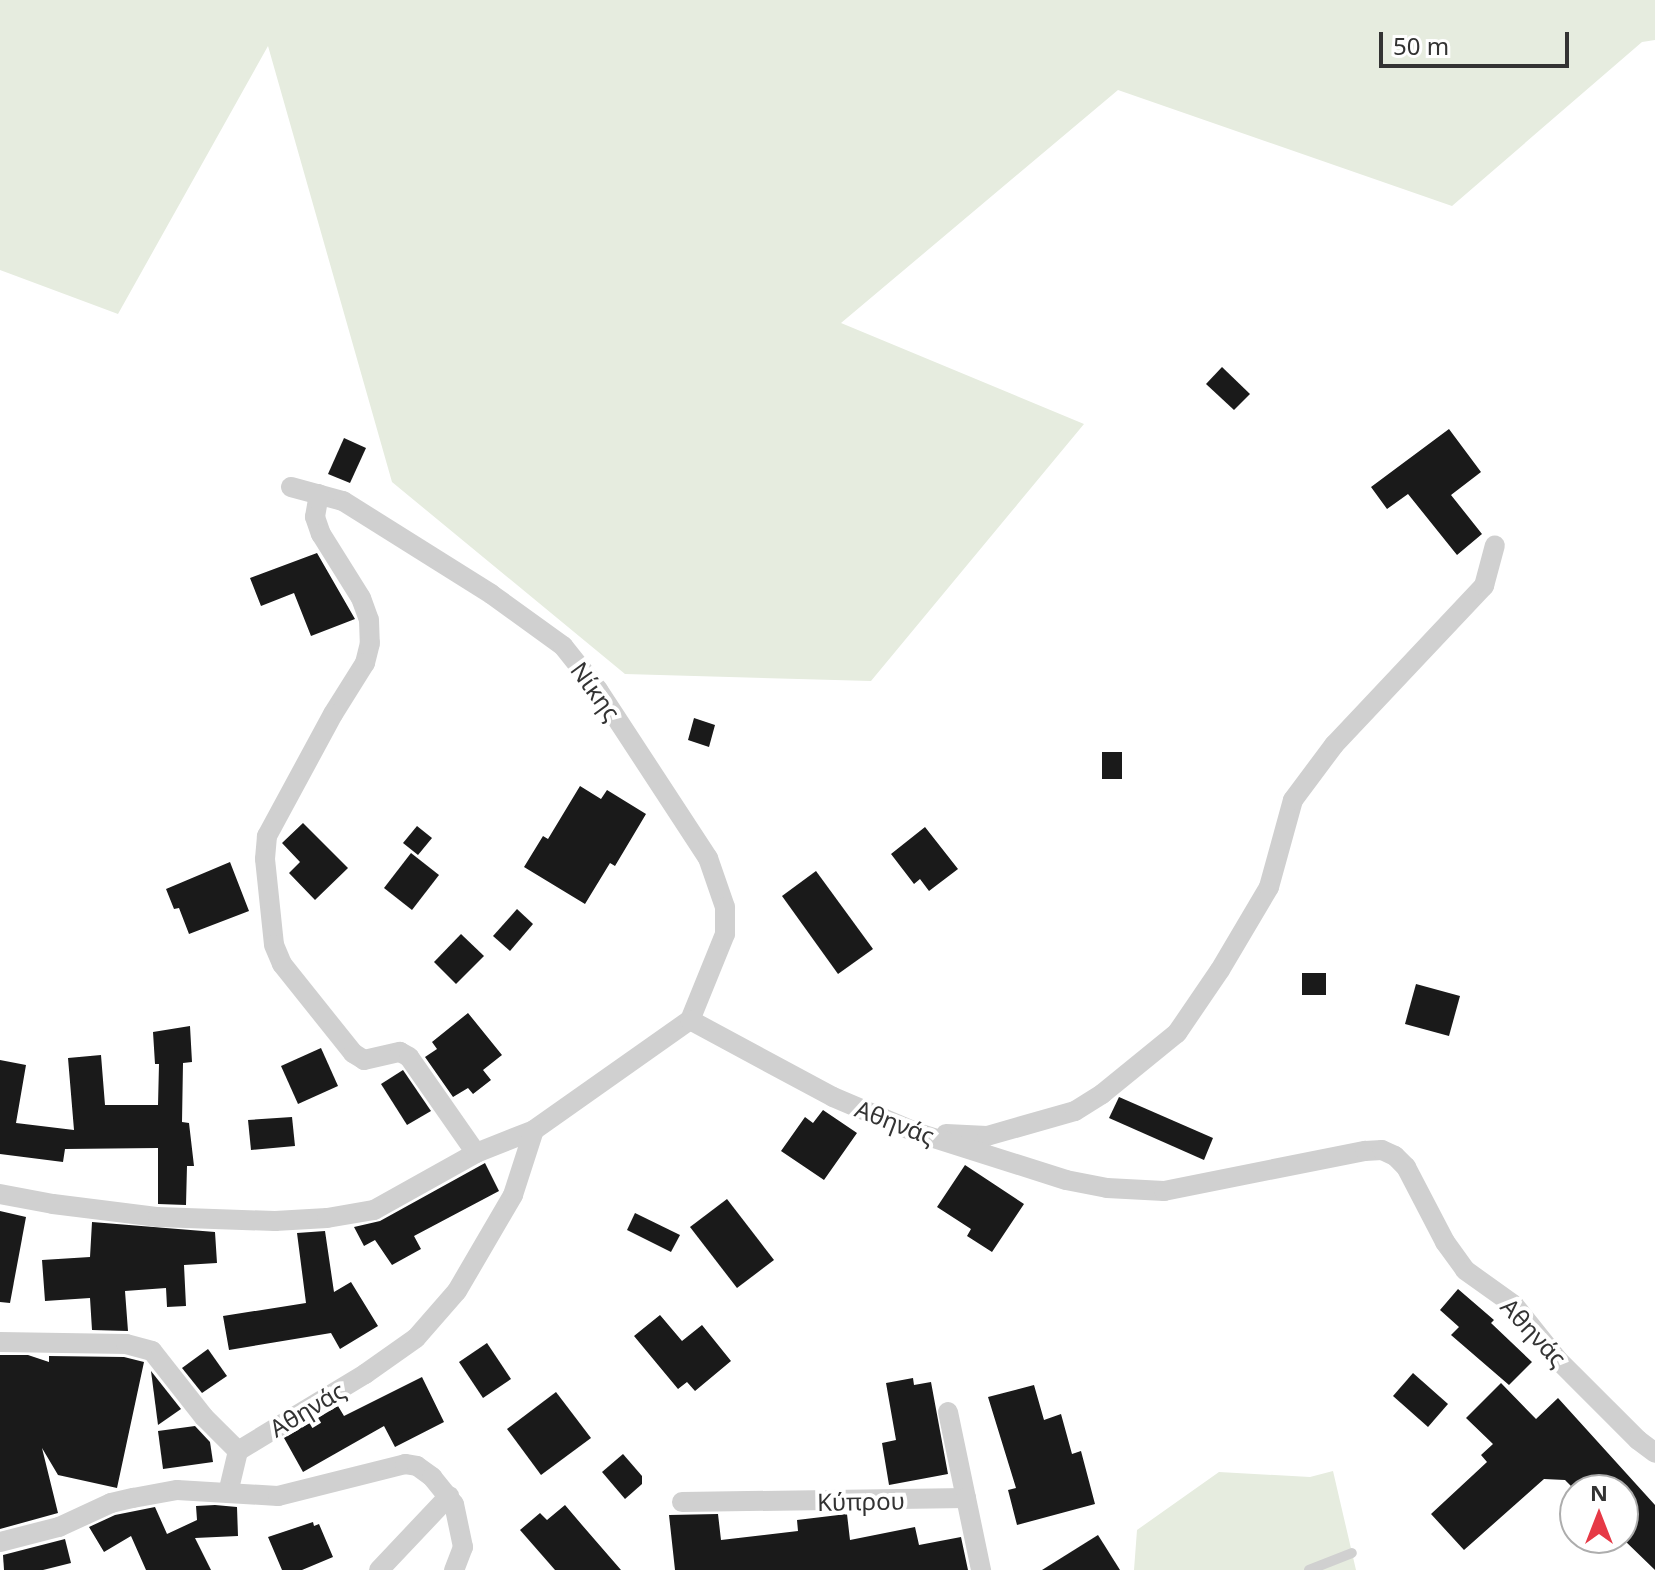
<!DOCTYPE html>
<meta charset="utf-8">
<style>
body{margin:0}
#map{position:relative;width:1655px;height:1570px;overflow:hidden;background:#fff;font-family:"Noto Sans",sans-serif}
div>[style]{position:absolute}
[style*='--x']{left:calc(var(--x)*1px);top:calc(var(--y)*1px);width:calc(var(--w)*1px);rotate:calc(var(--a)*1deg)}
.green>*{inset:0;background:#e6ecdf}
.building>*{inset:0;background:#1a1a1a}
.lane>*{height:10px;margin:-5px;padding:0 5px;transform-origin:5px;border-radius:5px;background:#d0d0d0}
.street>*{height:20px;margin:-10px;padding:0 10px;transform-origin:10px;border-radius:10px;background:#d0d0d0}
span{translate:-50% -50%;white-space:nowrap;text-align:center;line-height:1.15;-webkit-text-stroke:8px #fff;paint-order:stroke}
.street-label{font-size:24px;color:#333}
.north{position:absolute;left:1559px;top:1474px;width:80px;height:80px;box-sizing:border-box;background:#fff;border:2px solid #adadad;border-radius:50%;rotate:0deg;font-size:22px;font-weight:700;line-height:32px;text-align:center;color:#333}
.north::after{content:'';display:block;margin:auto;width:28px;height:36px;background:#e63946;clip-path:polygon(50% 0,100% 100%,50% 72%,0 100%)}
.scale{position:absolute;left:1379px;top:32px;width:190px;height:36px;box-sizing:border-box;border:4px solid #333;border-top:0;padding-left:10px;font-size:24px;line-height:28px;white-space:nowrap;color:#333;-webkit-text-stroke:6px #fff;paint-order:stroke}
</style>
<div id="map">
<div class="green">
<i style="clip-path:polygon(0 0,1655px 0,1655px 40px,1642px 42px,1452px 206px,1118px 90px,841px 323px,1084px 424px,871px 681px,625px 674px,392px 482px,268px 46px,118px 314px,0 270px)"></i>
<i style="clip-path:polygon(1333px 1471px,1356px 1570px,1134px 1570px,1137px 1530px,1219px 1472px,1310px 1477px)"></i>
</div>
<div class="building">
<i style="clip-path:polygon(1222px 367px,1250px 394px,1234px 410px,1206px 384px)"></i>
<i style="clip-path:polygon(1449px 429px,1481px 472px,1451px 495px,1482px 534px,1457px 555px,1408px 494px,1387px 509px,1371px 487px)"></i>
<i style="clip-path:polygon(344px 438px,366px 448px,350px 483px,328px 474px)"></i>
<i style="clip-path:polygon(317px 553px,355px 619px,311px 636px,294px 593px,261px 606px,250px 578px)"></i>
<i style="clip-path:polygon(694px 718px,715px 725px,709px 747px,688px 740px)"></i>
<i style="clip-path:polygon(1102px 752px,1122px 752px,1122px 779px,1102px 779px)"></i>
<i style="clip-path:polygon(580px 786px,601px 799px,607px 790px,646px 814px,615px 866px,610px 863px,585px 904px,524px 867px,543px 836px,548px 839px)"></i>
<i style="clip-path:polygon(303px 823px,348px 868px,315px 900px,289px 873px,300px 862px,282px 843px)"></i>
<i style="clip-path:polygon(417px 826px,432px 838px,418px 855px,403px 843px)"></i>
<i style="clip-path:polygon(925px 827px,958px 869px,929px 891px,920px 879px,914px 884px,891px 854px)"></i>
<i style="clip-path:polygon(411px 853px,439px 875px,412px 910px,384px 888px)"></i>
<i style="clip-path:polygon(230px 862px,249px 911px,189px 934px,179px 908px,174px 909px,166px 889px)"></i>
<i style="clip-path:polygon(816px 871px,873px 949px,838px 974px,782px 896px)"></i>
<i style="clip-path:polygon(517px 909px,533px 924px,510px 951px,493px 936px)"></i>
<i style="clip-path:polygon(461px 934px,484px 956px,456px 984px,434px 962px)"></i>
<i style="clip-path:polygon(1302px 973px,1326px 973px,1326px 995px,1302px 995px)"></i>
<i style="clip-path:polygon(1416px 984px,1460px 996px,1449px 1036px,1405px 1024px)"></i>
<i style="clip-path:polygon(468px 1013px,502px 1055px,483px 1070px,491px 1080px,473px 1094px,468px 1088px,453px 1097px,425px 1057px,437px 1049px,432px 1042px)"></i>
<i style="clip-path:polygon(190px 1026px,192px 1062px,183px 1063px,182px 1122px,189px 1123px,194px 1166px,187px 1166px,186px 1205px,158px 1204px,158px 1148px,65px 1149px,63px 1162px,0 1154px,0 1060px,26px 1065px,16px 1123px,74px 1130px,68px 1058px,101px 1055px,105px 1105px,158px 1105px,159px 1064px,155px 1064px,153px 1032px)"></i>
<i style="clip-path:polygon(321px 1048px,338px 1086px,298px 1104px,281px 1066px)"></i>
<i style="clip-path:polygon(403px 1070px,431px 1111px,407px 1125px,381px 1084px)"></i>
<i style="clip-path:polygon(1119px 1097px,1213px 1138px,1204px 1160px,1109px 1118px)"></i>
<i style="clip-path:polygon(823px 1110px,857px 1133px,824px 1180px,781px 1151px,805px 1117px,813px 1123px)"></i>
<i style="clip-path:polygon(292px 1117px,295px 1146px,251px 1150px,248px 1120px)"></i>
<i style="clip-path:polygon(485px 1163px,499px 1191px,414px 1236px,421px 1249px,392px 1265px,375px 1240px,364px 1246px,354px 1227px,380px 1221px)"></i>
<i style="clip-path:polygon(965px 1165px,1024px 1204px,992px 1252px,967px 1236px,971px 1229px,937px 1207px)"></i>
<i style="clip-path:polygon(727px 1199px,774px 1260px,737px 1288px,690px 1227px)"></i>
<i style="clip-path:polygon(0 1211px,26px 1217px,10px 1303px,0 1302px)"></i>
<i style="clip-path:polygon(635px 1213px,680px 1235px,671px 1252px,627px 1230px)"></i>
<i style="clip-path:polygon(92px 1222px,215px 1232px,217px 1263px,184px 1265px,186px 1306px,167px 1307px,166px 1288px,125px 1291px,128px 1331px,92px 1330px,90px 1298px,45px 1301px,42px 1260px,90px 1257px)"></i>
<i style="clip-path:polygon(325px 1231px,334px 1292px,351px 1282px,378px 1326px,340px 1349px,331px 1333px,229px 1350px,223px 1316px,306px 1303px,297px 1233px)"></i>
<i style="clip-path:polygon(1458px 1289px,1494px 1320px,1491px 1323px,1532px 1362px,1509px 1385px,1451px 1335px,1459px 1327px,1440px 1310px)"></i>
<i style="clip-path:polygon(660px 1315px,682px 1341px,702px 1325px,731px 1361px,695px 1391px,687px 1382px,678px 1389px,634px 1336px)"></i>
<i style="clip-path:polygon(487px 1343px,511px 1379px,483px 1398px,459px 1362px)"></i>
<i style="clip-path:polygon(208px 1349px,227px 1376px,202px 1393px,182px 1368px)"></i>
<i style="clip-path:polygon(0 1355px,28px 1355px,49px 1362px,49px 1356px,124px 1357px,144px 1362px,117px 1488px,58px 1475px,42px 1448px,58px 1513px,0 1529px)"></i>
<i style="clip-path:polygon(151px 1371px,181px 1409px,158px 1425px)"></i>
<i style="clip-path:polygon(1413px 1373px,1448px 1404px,1428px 1427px,1393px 1396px)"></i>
<i style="clip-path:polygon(422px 1377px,444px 1422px,395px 1447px,384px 1426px,303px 1472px,284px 1438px,338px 1406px,344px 1416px)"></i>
<i style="clip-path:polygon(913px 1378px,914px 1385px,931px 1382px,948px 1474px,889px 1485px,882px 1443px,896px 1440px,886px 1383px)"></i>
<i style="clip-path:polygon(1501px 1383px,1536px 1419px,1558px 1398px,1655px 1505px,1655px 1570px,1623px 1539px,1623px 1490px,1575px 1490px,1565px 1480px,1544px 1479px,1464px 1550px,1431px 1514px,1487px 1462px,1481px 1455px,1493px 1444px,1466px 1418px)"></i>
<i style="clip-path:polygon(1034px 1385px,1044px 1420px,1061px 1414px,1072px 1454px,1081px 1451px,1095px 1504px,1017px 1525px,1008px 1490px,1016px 1488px,988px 1397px)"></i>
<i style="clip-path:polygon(556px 1392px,591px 1438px,541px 1475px,507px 1429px)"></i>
<i style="clip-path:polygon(195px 1426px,210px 1442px,213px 1462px,163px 1469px,158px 1431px)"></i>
<i style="clip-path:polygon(623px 1454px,642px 1476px,642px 1484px,625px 1499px,602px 1472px)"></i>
<i style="clip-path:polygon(215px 1505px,237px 1507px,238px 1536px,195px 1538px,211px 1570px,146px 1570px,131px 1536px,104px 1552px,89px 1527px,115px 1515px,155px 1507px,167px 1534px,197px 1520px,196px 1506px)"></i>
<i style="clip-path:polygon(565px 1505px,582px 1525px,621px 1570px,555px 1570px,520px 1530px,540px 1513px,547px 1520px)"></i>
<i style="clip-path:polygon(718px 1514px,721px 1540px,798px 1531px,797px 1520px,847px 1514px,850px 1540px,915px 1527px,919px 1545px,961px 1537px,968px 1570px,675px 1570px,669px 1515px)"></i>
<i style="clip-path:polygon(313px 1522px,314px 1526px,319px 1524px,333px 1557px,302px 1570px,282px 1570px,268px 1537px)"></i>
<i style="clip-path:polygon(1098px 1535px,1120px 1570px,1042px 1570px)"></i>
<i style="clip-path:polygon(65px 1539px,71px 1563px,43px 1570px,4px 1570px,3px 1555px)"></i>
</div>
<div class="lane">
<i style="--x:1309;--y:1570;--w:46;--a:-21.6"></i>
</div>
<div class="street">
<i style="--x:291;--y:487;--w:54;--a:15.1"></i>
<i style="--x:343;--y:501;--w:175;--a:32.1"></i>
<i style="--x:491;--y:594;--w:89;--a:35.8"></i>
<i style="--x:563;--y:646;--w:56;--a:51.5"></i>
<i style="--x:598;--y:690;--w:201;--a:56.8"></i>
<i style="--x:708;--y:858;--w:52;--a:70.9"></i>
<i style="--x:725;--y:907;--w:27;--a:90"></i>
<i style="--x:725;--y:934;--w:93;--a:112.1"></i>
<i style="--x:319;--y:494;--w:23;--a:100"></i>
<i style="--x:315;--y:517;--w:18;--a:71"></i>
<i style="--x:321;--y:534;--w:75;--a:58"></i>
<i style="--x:361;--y:598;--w:23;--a:70"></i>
<i style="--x:369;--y:620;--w:23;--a:88"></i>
<i style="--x:370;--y:643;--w:21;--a:104"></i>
<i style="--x:365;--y:663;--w:60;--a:122.1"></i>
<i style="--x:333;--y:714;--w:139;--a:118.4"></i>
<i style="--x:267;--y:836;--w:23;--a:95"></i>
<i style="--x:265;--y:859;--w:86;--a:84"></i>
<i style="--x:274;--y:945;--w:21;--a:67"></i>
<i style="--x:282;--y:964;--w:114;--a:51.4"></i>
<i style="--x:353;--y:1053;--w:13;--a:32"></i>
<i style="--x:364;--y:1060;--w:37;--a:-13"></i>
<i style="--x:400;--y:1052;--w:10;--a:29"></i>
<i style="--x:409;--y:1057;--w:117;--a:55.1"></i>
<i style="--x:946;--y:1134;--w:41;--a:2.8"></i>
<i style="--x:987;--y:1136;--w:91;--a:-15.9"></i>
<i style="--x:1075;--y:1111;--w:32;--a:-32"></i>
<i style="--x:1102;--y:1094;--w:97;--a:-39.1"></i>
<i style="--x:1177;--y:1033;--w:76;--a:-55.7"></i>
<i style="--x:1220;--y:970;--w:96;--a:-59.4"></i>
<i style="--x:1269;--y:887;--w:90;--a:-74.6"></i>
<i style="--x:1293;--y:800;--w:69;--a:-53.3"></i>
<i style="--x:1334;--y:745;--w:219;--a:-46.7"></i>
<i style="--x:1484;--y:586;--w:42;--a:-75"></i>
<i style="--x:0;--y:1194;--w:54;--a:10.7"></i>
<i style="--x:53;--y:1204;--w:106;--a:7.1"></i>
<i style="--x:158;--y:1217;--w:117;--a:2"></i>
<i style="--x:275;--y:1221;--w:52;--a:-3.3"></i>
<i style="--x:327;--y:1218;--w:48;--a:-9.7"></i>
<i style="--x:374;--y:1210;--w:117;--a:-29.2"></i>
<i style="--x:476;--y:1153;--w:62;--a:-21.6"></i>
<i style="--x:0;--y:1342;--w:126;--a:0.9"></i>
<i style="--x:126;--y:1344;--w:27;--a:15"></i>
<i style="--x:152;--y:1351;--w:84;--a:51.8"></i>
<i style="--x:204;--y:1417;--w:48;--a:45"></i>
<i style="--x:948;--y:1412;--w:88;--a:78.2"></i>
<i style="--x:228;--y:1493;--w:43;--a:-76.6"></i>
<i style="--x:238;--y:1451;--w:149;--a:-31.2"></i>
<i style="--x:365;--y:1374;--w:62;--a:-35.2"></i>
<i style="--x:416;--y:1338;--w:62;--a:-48.9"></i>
<i style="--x:457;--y:1291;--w:111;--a:-59.7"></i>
<i style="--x:513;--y:1195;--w:68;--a:-72.1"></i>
<i style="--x:534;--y:1130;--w:191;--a:-35.2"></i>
<i style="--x:690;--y:1020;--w:162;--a:28.3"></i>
<i style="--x:833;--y:1097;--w:92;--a:23"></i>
<i style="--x:918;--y:1133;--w:155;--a:17.6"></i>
<i style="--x:1066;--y:1180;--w:42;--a:11"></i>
<i style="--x:1107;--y:1188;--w:57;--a:3"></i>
<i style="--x:1164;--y:1191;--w:205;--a:-11.3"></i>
<i style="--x:1365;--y:1151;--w:17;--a:-3"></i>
<i style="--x:1382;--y:1150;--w:14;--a:25"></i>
<i style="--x:1395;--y:1156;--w:16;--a:45"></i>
<i style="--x:1406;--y:1167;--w:85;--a:62.5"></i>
<i style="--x:1445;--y:1242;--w:34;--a:54"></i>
<i style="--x:1465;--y:1270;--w:60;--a:35.5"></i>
<i style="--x:1514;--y:1305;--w:70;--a:51.3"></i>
<i style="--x:1558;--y:1360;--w:113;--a:45"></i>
<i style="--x:1638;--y:1440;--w:21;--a:37"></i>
<i style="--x:682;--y:1502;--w:284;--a:-0.8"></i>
<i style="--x:966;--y:1498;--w:74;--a:78.2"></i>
<i style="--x:0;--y:1542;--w:61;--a:-14.3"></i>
<i style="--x:59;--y:1527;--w:57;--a:-24.8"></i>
<i style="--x:111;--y:1503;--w:23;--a:-13"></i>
<i style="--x:133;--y:1498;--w:45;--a:-10.3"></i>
<i style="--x:177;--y:1490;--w:101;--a:3.4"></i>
<i style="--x:278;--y:1496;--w:131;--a:-14.1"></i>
<i style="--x:405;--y:1464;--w:12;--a:9"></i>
<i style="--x:417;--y:1466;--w:19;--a:36"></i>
<i style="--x:432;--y:1477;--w:35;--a:51"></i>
<i style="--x:454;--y:1504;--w:44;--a:78.2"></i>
<i style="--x:463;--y:1547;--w:25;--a:111"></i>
<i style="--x:379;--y:1570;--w:102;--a:-46.6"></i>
</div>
<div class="street-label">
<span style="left:596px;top:691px;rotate:54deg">Νίκης</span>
<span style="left:895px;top:1122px;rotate:21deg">Αθηνάς</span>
<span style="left:1534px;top:1332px;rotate:47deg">Αθηνάς</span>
<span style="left:307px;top:1409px;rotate:-31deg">Αθηνάς</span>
<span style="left:861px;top:1501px;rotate:-1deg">Κύπρου</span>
</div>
<div class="north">N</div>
<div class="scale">50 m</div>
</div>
